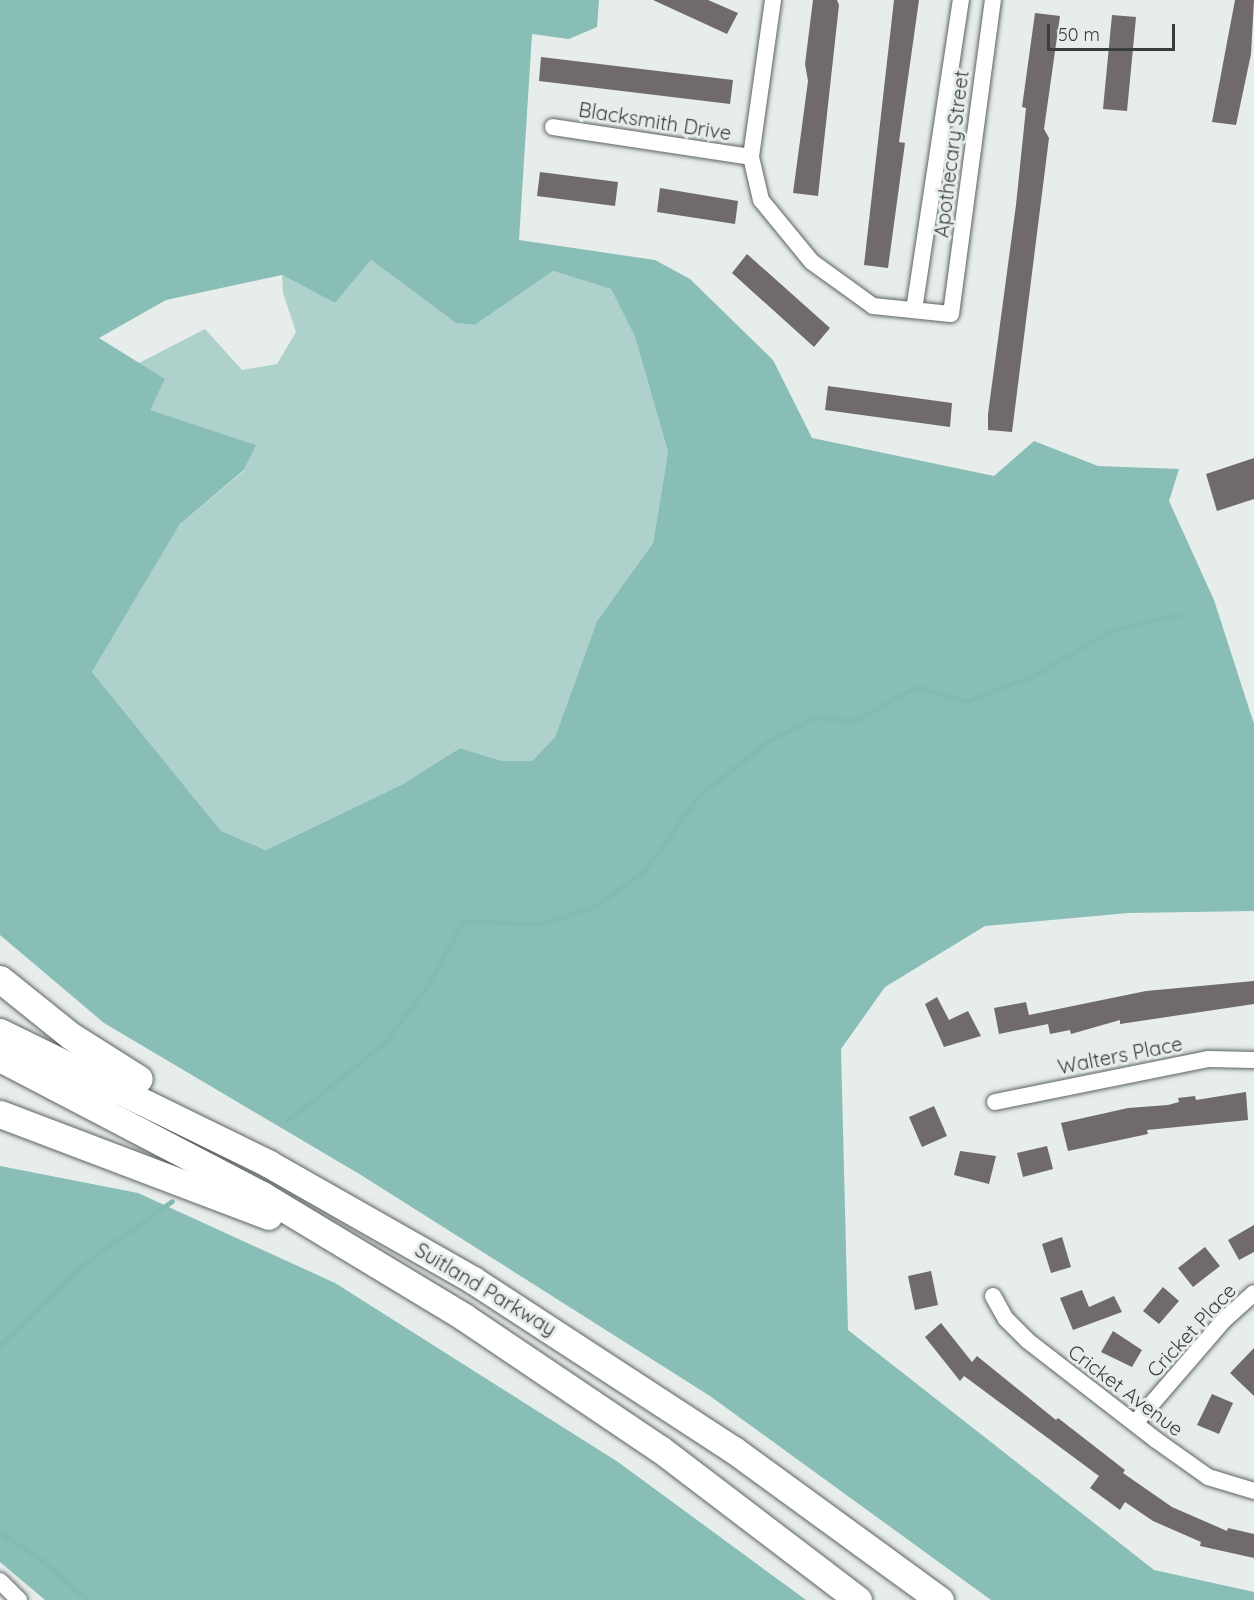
<!DOCTYPE html>
<style>
body{margin:0}
#map{position:relative;width:1254px;height:1600px;overflow:hidden;background:#e6edeb;font-family:Quicksand,sans-serif}
div>[style]{position:absolute}
[style*='--x']{left:calc(var(--x)*1px);top:calc(var(--y)*1px);width:calc(var(--w)*1px);rotate:calc(var(--a)*1deg)}
.green>*{inset:0;background:#afd1cb}
.forest>*{inset:0;background:#88beb5}
.stream>*{height:5px;margin:-2.5px;padding:0 2.5px;transform-origin:2.5px;border-radius:2.5px;background:#83bab1}
.building>*{inset:0;background:#706a6d}
.roads{filter:drop-shadow(0 0 2px #5d6362) drop-shadow(0 0 2px #5d6362)}
.minor>*{height:16px;margin:-8px;padding:0 8px;transform-origin:8px;border-radius:8px;background:#fff}
.trunk>*{height:27px;margin:-13.5px;padding:0 13.5px;transform-origin:13.5px;border-radius:13.5px;background:#fff}
span{translate:-50% -50%;white-space:nowrap;text-align:center;line-height:1.15;-webkit-text-stroke:6px #e6edeb;paint-order:stroke}
.street-label{font-size:20px;color:#3a3d3d}
.scale{position:absolute;left:1047px;top:24px;width:128px;height:27px;box-sizing:border-box;border:3px solid #3a3d3d;border-top:0;padding-left:8px;font-size:18px;line-height:21px;white-space:nowrap;color:#3a3d3d;-webkit-text-stroke:4px #e6edeb;paint-order:stroke}
</style>
<div id="map">
<div class="green">
<i style="clip-path:polygon(371px 260px,456px 323px,475px 325px,553px 271px,611px 289px,635px 337px,668px 452px,653px 543px,597px 621px,555px 737px,532px 761px,502px 761px,460px 748px,403px 784px,266px 850px,221px 831px,92px 672px,180px 524px,244px 471px,255px 445px,149px 410px,165px 379px,139px 363px,205px 329px,242px 370px,277px 364px,296px 332px,283px 293px,282px 275px,335px 303px)"></i>
</div>
<div class="forest">
<i style="clip-path:polygon(evenodd,0 0,599px 0,597px 27px,569px 39px,532px 34px,519px 240px,655px 260px,690px 279px,773px 360px,812px 438px,994px 476px,1034px 441px,1098px 466px,1179px 469px,1169px 501px,1214px 600px,1254px 724px,1254px 911px,1128px 913px,985px 926px,885px 987px,841px 1049px,848px 1330px,1154px 1570px,1254px 1592px,1254px 1600px,991px 1600px,710px 1396px,361px 1175px,104px 1023px,0 935px,0 0,371px 260px,456px 323px,475px 325px,553px 271px,611px 289px,635px 337px,668px 452px,653px 543px,597px 621px,555px 737px,532px 761px,502px 761px,460px 748px,403px 784px,266px 850px,221px 831px,92px 672px,180px 524px,244px 470px,256px 445px,150px 410px,165px 379px,99px 338px,166px 300px,282px 275px,335px 303px,371px 260px)"></i>
<i style="clip-path:polygon(0 1166px,138px 1193px,335px 1283px,618px 1462px,806px 1600px,45px 1600px,0 1562px)"></i>
</div>
<div class="stream">
<i style="--x:288;--y:1120;--w:123;--a:-38.7"></i>
<i style="--x:384;--y:1043;--w:73;--a:-52.8"></i>
<i style="--x:428;--y:985;--w:73;--a:-61.3"></i>
<i style="--x:463;--y:921;--w:78;--a:2.2"></i>
<i style="--x:541;--y:924;--w:58;--a:-18.1"></i>
<i style="--x:596;--y:906;--w:61;--a:-36.3"></i>
<i style="--x:645;--y:870;--w:92;--a:-54.2"></i>
<i style="--x:699;--y:795;--w:90;--a:-37.8"></i>
<i style="--x:770;--y:740;--w:51;--a:-27.1"></i>
<i style="--x:815;--y:717;--w:39;--a:6"></i>
<i style="--x:854;--y:721;--w:71;--a:-28.7"></i>
<i style="--x:916;--y:687;--w:52;--a:15.6"></i>
<i style="--x:966;--y:701;--w:67;--a:-20.1"></i>
<i style="--x:1029;--y:678;--w:98;--a:-30"></i>
<i style="--x:1114;--y:629;--w:66;--a:-12.3"></i>
<i style="--x:0;--y:1345;--w:115;--a:-44.3"></i>
<i style="--x:82;--y:1265;--w:110;--a:-35.4"></i>
<i style="--x:0;--y:1533;--w:51;--a:33.1"></i>
<i style="--x:43;--y:1561;--w:59;--a:41.6"></i>
</div>
<div class="building">
<i style="clip-path:polygon(653px 0,708px 0,738px 13px,727px 34px)"></i>
<i style="clip-path:polygon(813px 0,837px 0,839px 5px,818px 196px,793px 193px,808px 81px,805px 64px)"></i>
<i style="clip-path:polygon(894px 0,919px 0,899px 142px,905px 143px,888px 268px,864px 265px)"></i>
<i style="clip-path:polygon(1235px 0,1254px 0,1251px 54px,1236px 125px,1212px 122px)"></i>
<i style="clip-path:polygon(1035px 13px,1060px 16px,1044px 129px,1049px 138px,1012px 432px,988px 430px,988px 414px,1016px 205px,1026px 108px,1022px 107px)"></i>
<i style="clip-path:polygon(1112px 15px,1136px 17px,1127px 111px,1103px 109px)"></i>
<i style="clip-path:polygon(541px 57px,733px 80px,730px 104px,539px 81px)"></i>
<i style="clip-path:polygon(540px 172px,618px 182px,615px 206px,537px 196px)"></i>
<i style="clip-path:polygon(660px 188px,738px 201px,735px 224px,657px 212px)"></i>
<i style="clip-path:polygon(747px 254px,830px 328px,814px 347px,732px 273px)"></i>
<i style="clip-path:polygon(828px 386px,952px 403px,950px 427px,825px 410px)"></i>
<i style="clip-path:polygon(1254px 458px,1254px 499px,1217px 511px,1206px 474px)"></i>
<i style="clip-path:polygon(1254px 981px,1254px 1004px,1120px 1024px,1120px 1020px,1071px 1034px,1070px 1030px,1050px 1034px,1048px 1024px,999px 1034px,994px 1008px,1026px 1002px,1029px 1015px,1146px 991px)"></i>
<i style="clip-path:polygon(937px 997px,949px 1020px,968px 1011px,981px 1036px,944px 1047px,925px 1004px)"></i>
<i style="clip-path:polygon(1246px 1092px,1248px 1120px,1147px 1130px,1148px 1134px,1068px 1151px,1061px 1123px,1128px 1108px,1168px 1105px,1179px 1102px,1178px 1098px,1195px 1096px,1196px 1100px)"></i>
<i style="clip-path:polygon(934px 1106px,947px 1136px,922px 1147px,909px 1117px)"></i>
<i style="clip-path:polygon(1047px 1146px,1053px 1169px,1023px 1177px,1017px 1153px)"></i>
<i style="clip-path:polygon(960px 1151px,996px 1156px,989px 1184px,954px 1175px)"></i>
<i style="clip-path:polygon(1254px 1225px,1254px 1252px,1239px 1260px,1228px 1240px)"></i>
<i style="clip-path:polygon(1062px 1237px,1071px 1267px,1051px 1273px,1042px 1244px)"></i>
<i style="clip-path:polygon(1205px 1247px,1220px 1266px,1193px 1287px,1178px 1268px)"></i>
<i style="clip-path:polygon(931px 1271px,938px 1305px,915px 1310px,908px 1276px)"></i>
<i style="clip-path:polygon(1163px 1287px,1179px 1301px,1159px 1324px,1143px 1311px)"></i>
<i style="clip-path:polygon(1082px 1290px,1089px 1307px,1114px 1296px,1122px 1312px,1073px 1330px,1060px 1298px)"></i>
<i style="clip-path:polygon(941px 1323px,972px 1362px,977px 1356px,1056px 1420px,1058px 1418px,1125px 1470px,1123px 1473px,1172px 1507px,1227px 1531px,1228px 1528px,1254px 1534px,1254px 1558px,1200px 1546px,1201px 1542px,1153px 1521px,1125px 1502px,1120px 1510px,1090px 1488px,1099px 1476px,964px 1376px,960px 1381px,925px 1337px)"></i>
<i style="clip-path:polygon(1113px 1331px,1142px 1350px,1132px 1367px,1101px 1352px)"></i>
<i style="clip-path:polygon(1254px 1348px,1254px 1396px,1230px 1373px)"></i>
<i style="clip-path:polygon(1212px 1394px,1233px 1403px,1219px 1434px,1197px 1425px)"></i>
</div>
<div class="roads">
<div class="minor">
<i style="--x:773;--y:0;--w:159;--a:98"></i>
<i style="--x:751;--y:157;--w:44;--a:76.9"></i>
<i style="--x:761;--y:200;--w:80;--a:50.6"></i>
<i style="--x:812;--y:262;--w:75;--a:35.8"></i>
<i style="--x:873;--y:306;--w:78;--a:5.9"></i>
<i style="--x:951;--y:314;--w:317;--a:-82.4"></i>
<i style="--x:553;--y:127;--w:200;--a:8.6"></i>
<i style="--x:914;--y:310;--w:314;--a:-81.4"></i>
<i style="--x:995;--y:1102;--w:218;--a:-11.4"></i>
<i style="--x:1209;--y:1059;--w:45;--a:1.3"></i>
<i style="--x:993;--y:1296;--w:26;--a:61"></i>
<i style="--x:1006;--y:1319;--w:31;--a:45"></i>
<i style="--x:1028;--y:1341;--w:162;--a:37.7"></i>
<i style="--x:1156;--y:1440;--w:64;--a:35.4"></i>
<i style="--x:1208;--y:1477;--w:48;--a:16.9"></i>
<i style="--x:1136;--y:1422;--w:135;--a:-49.2"></i>
<i style="--x:1224;--y:1320;--w:40;--a:-42"></i>
<i style="--x:0;--y:1581;--w:27;--a:45"></i>
</div>
<div class="trunk">
<i style="--x:0;--y:979;--w:91;--a:38.8"></i>
<i style="--x:71;--y:1036;--w:80;--a:32.3"></i>
<i style="--x:0;--y:1032;--w:300;--a:26.1"></i>
<i style="--x:269;--y:1164;--w:235;--a:29.6"></i>
<i style="--x:473;--y:1280;--w:311;--a:33.1"></i>
<i style="--x:734;--y:1450;--w:255;--a:36.1"></i>
<i style="--x:0;--y:1058;--w:296;--a:27.6"></i>
<i style="--x:262;--y:1195;--w:236;--a:31.1"></i>
<i style="--x:464;--y:1317;--w:236;--a:34"></i>
<i style="--x:660;--y:1449;--w:249;--a:37.3"></i>
<i style="--x:0;--y:1114;--w:287;--a:20.8"></i>
</div>
</div>
<div class="street-label">
<span style="left:655px;top:121px;rotate:9deg">Blacksmith Drive</span>
<span style="left:951px;top:154px;rotate:-83deg">Apothecary Street</span>
<span style="left:1120px;top:1055px;rotate:-11deg">Walters Place</span>
<span style="left:486px;top:1289px;rotate:31deg">Suitland Parkway</span>
<span style="left:1191px;top:1330px;rotate:-47deg">Cricket Place</span>
<span style="left:1126px;top:1390px;rotate:37deg">Cricket Avenue</span>
</div>
<div class="scale">50 m</div>
</div>
